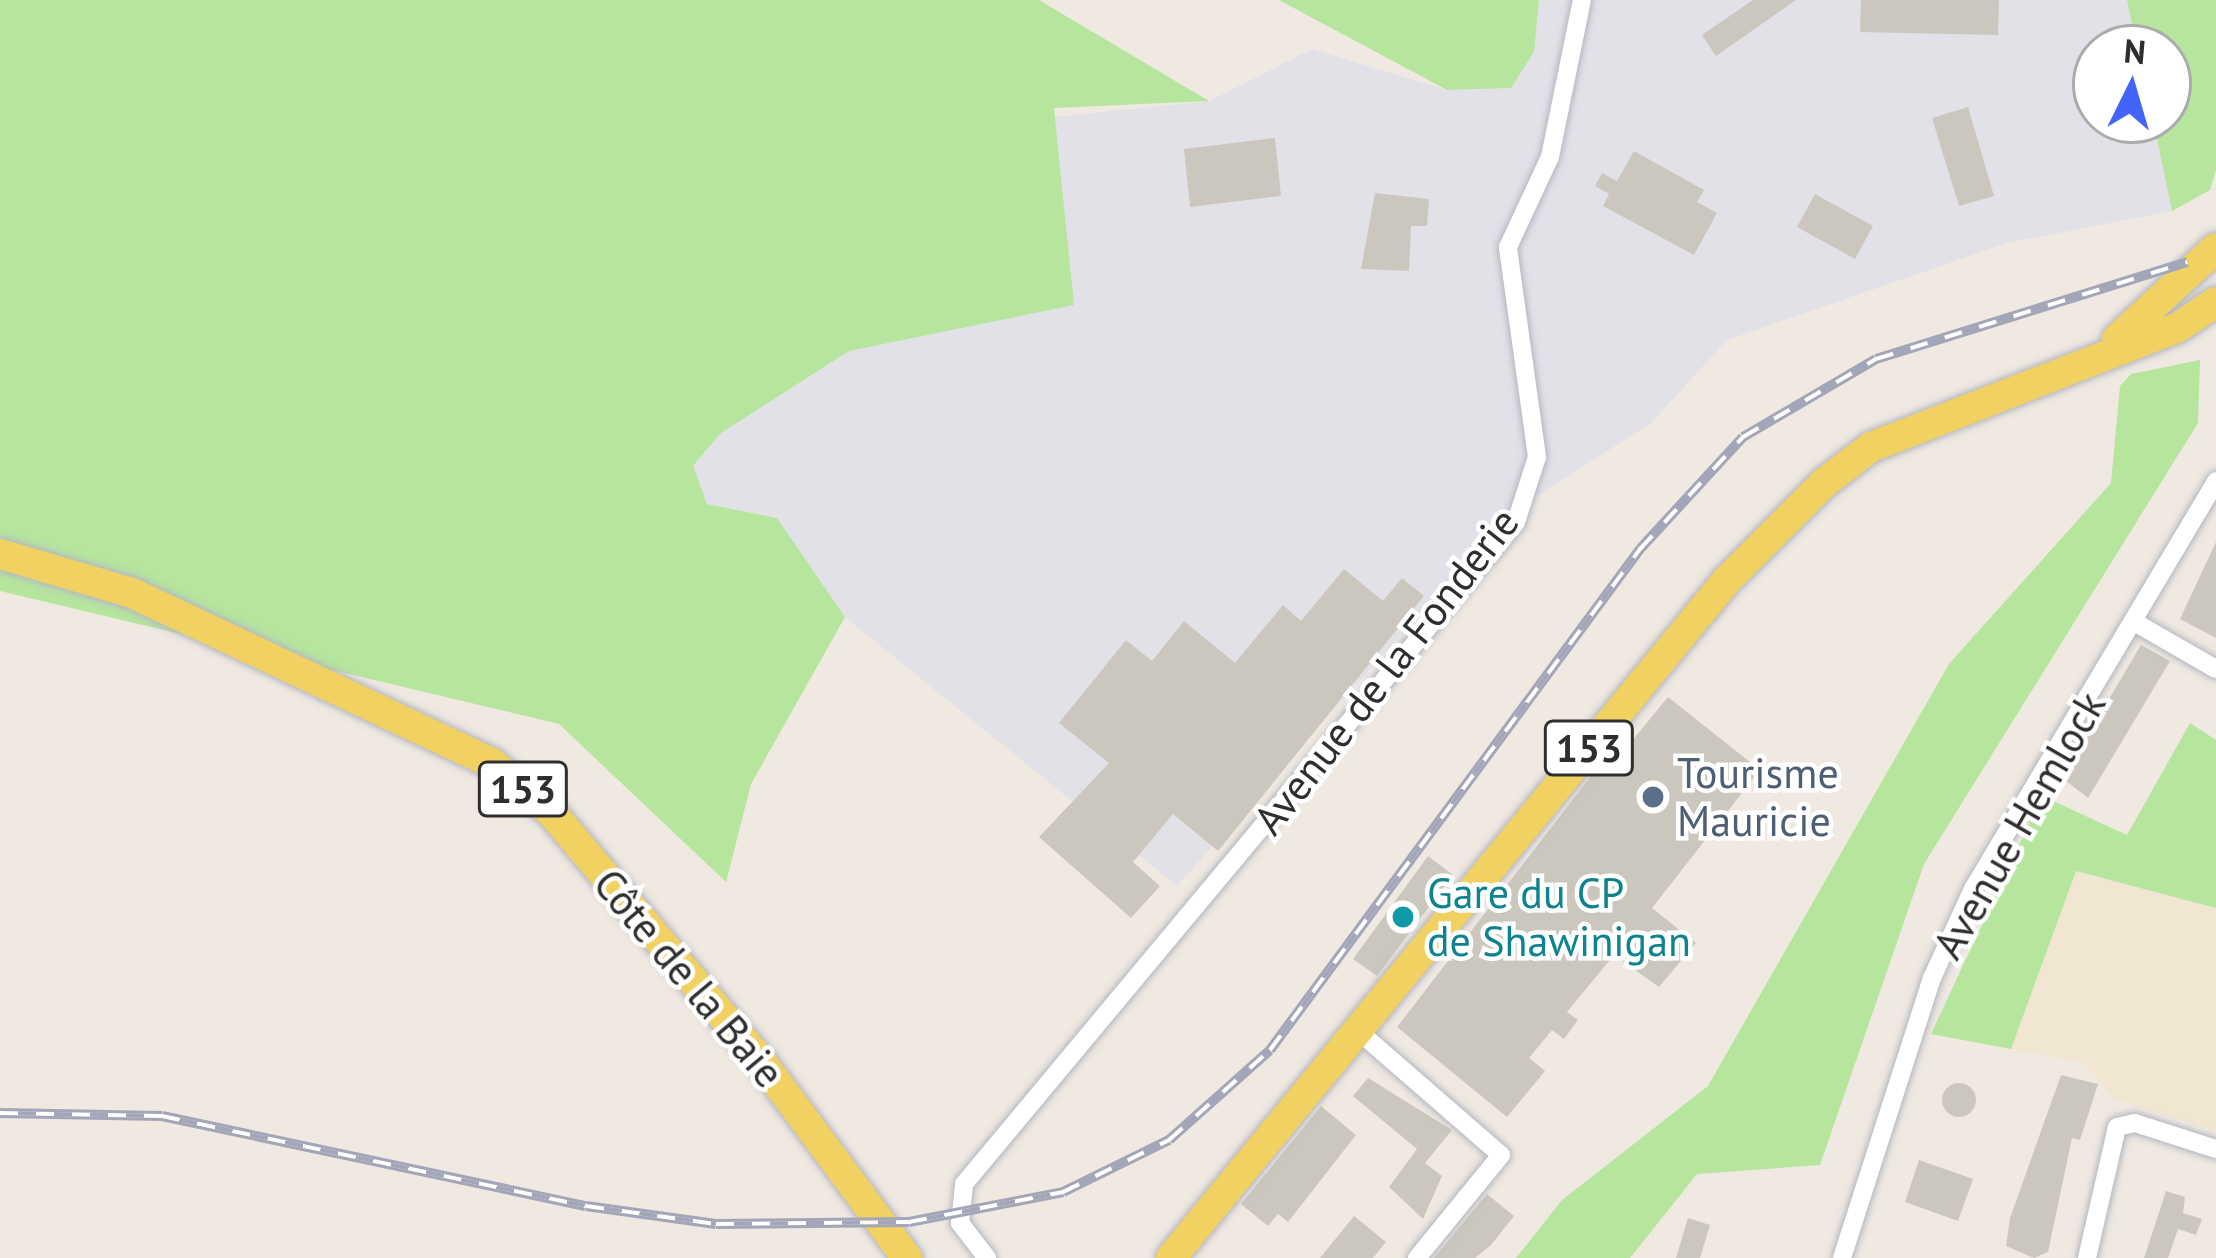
<!DOCTYPE html>
<meta charset="utf-8">
<style>
body{margin:0}
#map{position:relative;width:2216px;height:1258px;overflow:hidden;background:#efe9e1;font-family:"PT Sans",sans-serif}
div>[style]{position:absolute}
[style*='--x']{left:calc(var(--x)*1px);top:calc(var(--y)*1px);width:calc(var(--w)*1px);rotate:calc(var(--a)*1deg)}
.industrial>*{inset:0;background:#e3e1e8}
.education>*{inset:0;background:#f0e6d1}
.green>*{inset:0;background:#b6e59e}
.building>*{inset:0;background:#cbc7bf}
.round{border-radius:50%}
.roads{filter:drop-shadow(0 0 3px #b4b7c1) drop-shadow(0 0 3px #b4b7c1)}
.street>*{height:18px;margin:-9px;padding:0 9px;transform-origin:9px;border-radius:9px;background:#fff}
.primary>*{height:30px;margin:-15px;padding:0 15px;transform-origin:15px;border-radius:15px;background:#f2d163}
.rail>*{height:10px;margin-top:-5px;transform-origin:0;background:repeating-linear-gradient(90deg,#fff 0 18px,#a3a6b8 0 36px);box-sizing:border-box;border-block:3px solid #a3a6b8}
.dots>*{width:33px;height:33px;translate:-50% -50%;box-sizing:border-box;border:6px solid #fff;border-radius:50%}
span{translate:-50% -50%;white-space:nowrap;text-align:center;line-height:1.15;-webkit-text-stroke:9px #fff;paint-order:stroke}
.shield-label span{padding:3px 9px;background:#fff;border:3px solid;border-radius:9px;-webkit-text-stroke-width:0}
.shield-label{font-size:39px;color:#2e2e2e;font-weight:700}
.street-label{font-size:42px;color:#2e2e2e}
.service-label{font-size:42px;color:#4e5e75}
.left{translate:0 -50%;text-align:left}
.culture-label{font-size:42px;color:#0d838f}
.north{position:absolute;left:2072px;top:24px;width:120px;height:120px;box-sizing:border-box;background:#fff;border:3px solid #ababab;border-radius:50%;rotate:5deg;font-size:33px;font-weight:700;line-height:48px;text-align:center;color:#2e2e2e}
.north::after{content:'';display:block;margin:auto;width:42px;height:54px;background:#4264fb;clip-path:polygon(50% 0,100% 100%,50% 72%,0 100%)}
</style>
<div id="map">
<div class="industrial">
<i style="clip-path:polygon(1539px 0,2127px 0,2137px 48px,2096px 48px,2096px 120px,2153px 120px,2172px 211px,2007px 243px,1727px 340px,1651px 423px,1507px 515px,1177px 886px,845px 617px,777px 518px,707px 504px,693px 467px,721px 433px,849px 351px,1072px 296px,1055px 117px,1209px 101px,1312px 49px,1447px 90px,1511px 88px,1534px 52px)"></i>
</div>
<div class="education">
<i style="clip-path:polygon(2076px 871px,2216px 908px,2216px 1131px,2115px 1099px,2084px 1063px,2011px 1049px)"></i>
</div>
<div class="green">
<i style="clip-path:polygon(0 0,1039px 0,1209px 101px,1054px 108px,1074px 305px,849px 351px,721px 433px,693px 466px,707px 504px,777px 518px,845px 617px,751px 784px,726px 882px,559px 724px,0 591px)"></i>
<i style="clip-path:polygon(1279px 0,1539px 0,1534px 52px,1511px 88px,1447px 90px)"></i>
<i style="clip-path:polygon(2127px 0,2216px 0,2216px 170px,2210px 190px,2172px 211px,2153px 120px,2168px 120px,2168px 48px,2137px 48px)"></i>
<i style="clip-path:polygon(2200px 360px,2198px 423px,1924px 864px,1820px 1165px,1697px 1174px,1630px 1258px,1516px 1258px,1562px 1200px,1708px 1086px,1949px 664px,2111px 483px,2120px 386px,2131px 374px)"></i>
<i style="clip-path:polygon(2190px 723px,2216px 740px,2216px 908px,2076px 871px,2011px 1049px,1931px 1034px,2042px 796px,2127px 835px)"></i>
</div>
<div class="building">
<i style="clip-path:polygon(1753px 0,1796px 0,1716px 56px,1702px 35px)"></i>
<i style="clip-path:polygon(1861px 0,1999px 0,1998px 35px,1860px 32px)"></i>
<i style="clip-path:polygon(1968px 107px,1994px 196px,1959px 206px,1932px 118px)"></i>
<i style="clip-path:polygon(1275px 138px,1281px 196px,1190px 207px,1184px 149px)"></i>
<i style="clip-path:polygon(1634px 151px,1704px 190px,1697px 202px,1717px 213px,1694px 255px,1603px 206px,1609px 194px,1595px 186px,1602px 173px,1617px 181px)"></i>
<i style="clip-path:polygon(1375px 193px,1429px 199px,1427px 226px,1411px 226px,1409px 271px,1361px 269px)"></i>
<i style="clip-path:polygon(1815px 194px,1873px 226px,1855px 259px,1797px 227px)"></i>
<i style="clip-path:polygon(2216px 542px,2216px 638px,2180px 619px)"></i>
<i style="clip-path:polygon(1344px 569px,1383px 601px,1402px 578px,1424px 596px,1218px 851px,1173px 814px,1133px 862px,1160px 886px,1131px 918px,1039px 837px,1109px 763px,1059px 723px,1126px 640px,1152px 661px,1184px 621px,1235px 663px,1283px 605px,1301px 621px)"></i>
<i style="clip-path:polygon(2141px 645px,2170px 661px,2088px 798px,2062px 778px)"></i>
<i style="clip-path:polygon(1668px 697px,1760px 770px,1652px 908px,1696px 943px,1659px 987px,1614px 955px,1567px 1012px,1578px 1020px,1564px 1039px,1552px 1030px,1529px 1058px,1545px 1071px,1507px 1117px,1397px 1027px,1591px 776px,1613px 764px)"></i>
<i style="clip-path:polygon(1428px 856px,1453px 875px,1377px 976px,1353px 959px)"></i>
<i style="clip-path:polygon(2061px 1075px,2098px 1084px,2080px 1140px,2072px 1138px,2048px 1252px,2034px 1258px,2006px 1246px,2010px 1218px)"></i>
<i style="clip-path:polygon(1368px 1078px,1452px 1130px,1425px 1163px,1442px 1176px,1423px 1219px,1389px 1187px,1417px 1149px,1353px 1096px)"></i>
<i class="round" style="left:1942px;top:1083px;width:34px;height:34px"></i>
<i style="clip-path:polygon(1321px 1106px,1356px 1135px,1288px 1222px,1278px 1214px,1268px 1226px,1241px 1204px)"></i>
<i style="clip-path:polygon(1919px 1160px,1973px 1179px,1958px 1221px,1905px 1202px)"></i>
<i style="clip-path:polygon(2166px 1191px,2185px 1197px,2183px 1213px,2202px 1219px,2196px 1235px,2178px 1229px,2168px 1258px,2144px 1258px)"></i>
<i style="clip-path:polygon(1487px 1194px,1514px 1216px,1491px 1245px,1475px 1258px,1434px 1258px)"></i>
<i style="clip-path:polygon(1354px 1216px,1386px 1242px,1373px 1258px,1320px 1258px)"></i>
<i style="clip-path:polygon(1688px 1218px,1710px 1225px,1700px 1258px,1676px 1258px)"></i>
</div>
<div class="roads">
<div class="street">
<i style="--x:2136;--y:623;--w:92;--a:29.9"></i>
<i style="--x:1356;--y:1029;--w:192;--a:41"></i>
<i style="--x:1501;--y:1155;--w:133;--a:129.2"></i>
<i style="--x:987;--y:1258;--w:44;--a:-127.6"></i>
<i style="--x:960;--y:1223;--w:39;--a:-84"></i>
<i style="--x:964;--y:1184;--w:862;--a:-50.18"></i>
<i style="--x:1516;--y:522;--w:68;--a:-72.1"></i>
<i style="--x:1537;--y:457;--w:212;--a:-97.9"></i>
<i style="--x:1508;--y:247;--w:99;--a:-65"></i>
<i style="--x:1550;--y:157;--w:160;--a:-78.5"></i>
<i style="--x:1842;--y:1258;--w:294;--a:-72.2"></i>
<i style="--x:1932;--y:978;--w:98;--a:-65.3"></i>
<i style="--x:1973;--y:889;--w:475;--a:-59.2"></i>
<i style="--x:2087;--y:1258;--w:134;--a:-77.1"></i>
<i style="--x:2117;--y:1127;--w:18;--a:-13"></i>
<i style="--x:2135;--y:1123;--w:85;--a:17.8"></i>
</div>
<div class="primary">
<i style="--x:2117;--y:339;--w:134;--a:-42.6"></i>
<i style="--x:0;--y:554;--w:138;--a:16.5"></i>
<i style="--x:132;--y:593;--w:399;--a:25.3"></i>
<i style="--x:493;--y:764;--w:77;--a:39.7"></i>
<i style="--x:552;--y:813;--w:328;--a:49.9"></i>
<i style="--x:763;--y:1064;--w:242;--a:53.4"></i>
<i style="--x:1171;--y:1258;--w:877;--a:-50.65"></i>
<i style="--x:1727;--y:580;--w:137;--a:-45"></i>
<i style="--x:1824;--y:483;--w:59;--a:-37.5"></i>
<i style="--x:1871;--y:447;--w:328;--a:-21.3"></i>
<i style="--x:2177;--y:328;--w:47;--a:-33.7"></i>
</div>
</div>
<div class="rail">
<i style="--x:0;--y:1113;--w:162;--a:1.1"></i>
<i style="--x:162;--y:1116;--w:433;--a:12"></i>
<i style="--x:586;--y:1206;--w:131;--a:7.9"></i>
<i style="--x:716;--y:1224;--w:193;--a:-0.6"></i>
<i style="--x:909;--y:1222;--w:157;--a:-11"></i>
<i style="--x:1063;--y:1192;--w:118;--a:-26.1"></i>
<i style="--x:1169;--y:1140;--w:135;--a:-41.7"></i>
<i style="--x:1270;--y:1050;--w:623;--a:-53.55"></i>
<i style="--x:1640;--y:549;--w:152;--a:-47.4"></i>
<i style="--x:1743;--y:437;--w:154;--a:-30.4"></i>
<i style="--x:1876;--y:359;--w:326;--a:-17.3"></i>
</div>
<div class="dots">
<i style="left:1653px;top:797px;background:#5c6f8a"></i>
<i style="left:1403px;top:917px;background:#0f9aa8"></i>
</div>
<div class="shield-label">
<span style="left:1589px;top:748px">153</span>
<span style="left:523px;top:789px">153</span>
</div>
<div class="street-label">
<span style="left:1386px;top:671px;rotate:-52deg">Avenue de la Fonderie</span>
<span style="left:2019px;top:825px;rotate:-60deg">Avenue Hemlock</span>
<span style="left:689px;top:978px;rotate:50deg">Côte de la Baie</span>
</div>
<div class="service-label">
<span class="left" style="left:1677px;top:797px">Tourisme<br>Mauricie</span>
</div>
<div class="culture-label">
<span class="left" style="left:1427px;top:917px">Gare du CP<br>de Shawinigan</span>
</div>
<div class="north">N</div>
</div>
